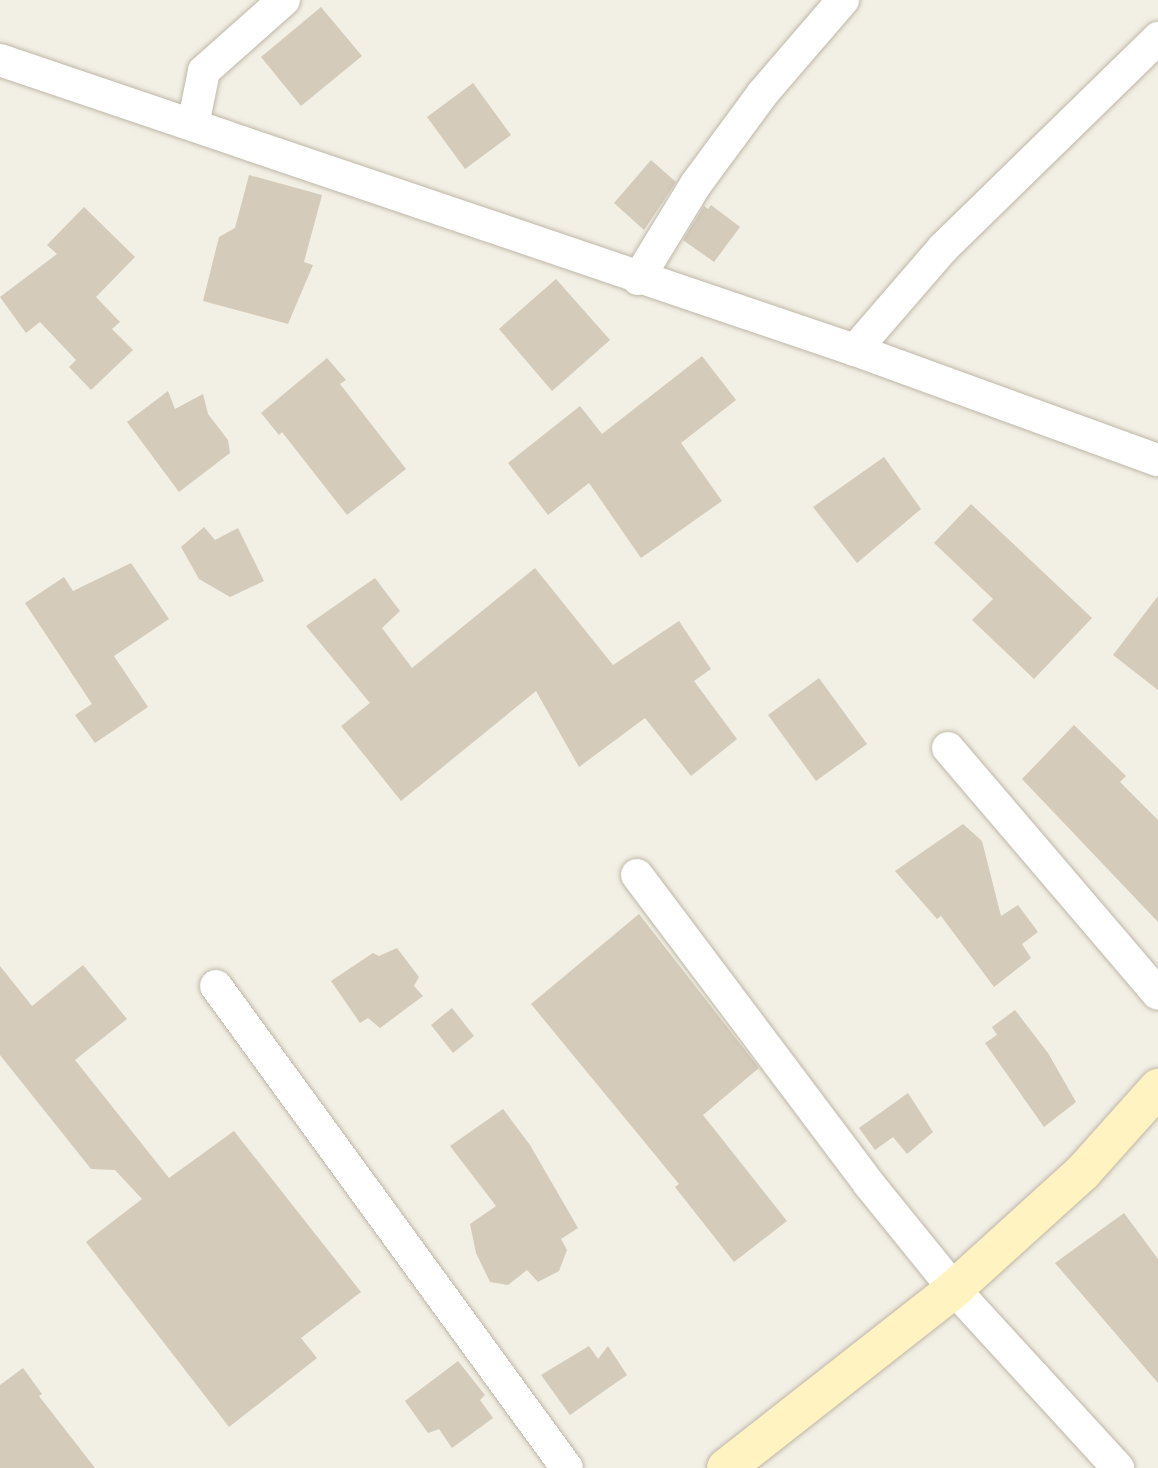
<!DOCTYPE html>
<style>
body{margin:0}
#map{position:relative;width:1158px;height:1468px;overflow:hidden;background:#f2efe4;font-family:"Roboto Condensed",sans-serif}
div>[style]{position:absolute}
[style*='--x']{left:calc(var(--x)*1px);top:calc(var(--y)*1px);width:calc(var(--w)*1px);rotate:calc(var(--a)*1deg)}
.building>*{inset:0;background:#d4cbba}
.roads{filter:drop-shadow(0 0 2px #beb7a7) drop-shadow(0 0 2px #beb7a7)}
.street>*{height:32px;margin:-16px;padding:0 16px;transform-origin:16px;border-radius:16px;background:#fff}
.secondary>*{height:38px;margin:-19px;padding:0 19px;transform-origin:19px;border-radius:19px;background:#fff3c2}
span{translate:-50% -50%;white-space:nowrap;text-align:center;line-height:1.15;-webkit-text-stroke:6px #fff;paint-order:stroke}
</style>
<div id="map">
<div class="building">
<i style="clip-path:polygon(321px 7px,362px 56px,301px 106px,261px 57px)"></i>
<i style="clip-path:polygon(473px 83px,511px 135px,465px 169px,427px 117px)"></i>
<i style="clip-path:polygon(651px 160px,676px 182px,644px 230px,614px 203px)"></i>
<i style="clip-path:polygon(249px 175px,322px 195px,304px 262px,313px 265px,288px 324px,203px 301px,219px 237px,235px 228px)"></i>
<i style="clip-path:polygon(711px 205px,740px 227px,714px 262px,683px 240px,704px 206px,708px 209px)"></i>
<i style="clip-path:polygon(84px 207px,135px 257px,96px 297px,120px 322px,112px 329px,133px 350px,91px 390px,69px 367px,76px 360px,40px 322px,26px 333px,0 297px,57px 254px,47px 245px)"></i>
<i style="clip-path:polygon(556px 279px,610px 340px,552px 391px,499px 329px)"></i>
<i style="clip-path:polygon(702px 356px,736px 400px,681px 443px,722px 501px,641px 558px,589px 483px,548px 515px,508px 463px,580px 406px,602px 434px)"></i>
<i style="clip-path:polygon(327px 358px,346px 380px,340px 384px,406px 469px,347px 515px,282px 432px,279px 435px,261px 413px)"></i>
<i style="clip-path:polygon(168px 391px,175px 409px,203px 394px,208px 414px,228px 440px,230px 453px,179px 492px,127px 422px)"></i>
<i style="clip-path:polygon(884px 457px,921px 509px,857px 563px,813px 507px)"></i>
<i style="clip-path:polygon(971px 504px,1092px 618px,1034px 679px,972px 620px,993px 599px,934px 543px)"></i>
<i style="clip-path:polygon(204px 527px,215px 540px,238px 528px,264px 581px,230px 597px,199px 579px,181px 547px)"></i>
<i style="clip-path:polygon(131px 563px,169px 619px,114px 656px,148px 707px,95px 743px,75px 715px,92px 704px,25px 603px,64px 577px,73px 591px)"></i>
<i style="clip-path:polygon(535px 568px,613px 665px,679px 621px,711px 669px,694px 681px,737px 739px,691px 776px,645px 718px,579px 767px,536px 691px,401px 801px,341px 726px,370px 703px,306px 626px,375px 578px,400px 611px,382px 628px,412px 668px)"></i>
<i style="clip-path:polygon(1158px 596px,1158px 690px,1113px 655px)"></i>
<i style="clip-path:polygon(819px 678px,867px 744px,816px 781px,768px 715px)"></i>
<i style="clip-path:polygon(1074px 725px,1126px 776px,1120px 782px,1158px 820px,1158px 922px,1022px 779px)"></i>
<i style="clip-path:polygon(963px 824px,982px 841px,1001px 916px,1018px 905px,1038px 932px,1022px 944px,1031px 958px,994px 987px,941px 916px,937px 919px,895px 871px)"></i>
<i style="clip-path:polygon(639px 914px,759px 1068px,703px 1115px,787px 1221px,734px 1262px,675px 1187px,679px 1184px,531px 1004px)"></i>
<i style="clip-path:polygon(397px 948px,419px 977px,414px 986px,423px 996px,380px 1028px,368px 1018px,360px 1023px,331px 981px,373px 953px,379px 956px)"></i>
<i style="clip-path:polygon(83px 965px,127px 1019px,75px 1060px,169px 1178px,234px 1131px,361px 1292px,301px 1338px,317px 1358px,229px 1427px,86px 1242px,142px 1199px,115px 1170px,91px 1169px,0 1055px,0 966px,32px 1006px)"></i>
<i style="clip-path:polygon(452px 1008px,474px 1036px,453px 1053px,431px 1025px)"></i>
<i style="clip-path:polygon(1015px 1010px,1048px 1053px,1076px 1102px,1044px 1127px,985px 1043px,997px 1035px,992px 1027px)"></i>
<i style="clip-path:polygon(908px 1093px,933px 1132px,907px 1154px,893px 1137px,875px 1150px,859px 1128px)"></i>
<i style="clip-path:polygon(503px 1109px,530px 1145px,578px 1228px,561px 1239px,567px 1250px,559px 1271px,538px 1282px,527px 1270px,508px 1285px,490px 1282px,476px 1253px,470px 1224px,496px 1206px,450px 1146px)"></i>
<i style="clip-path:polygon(1124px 1213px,1158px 1259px,1158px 1383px,1055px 1263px)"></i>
<i style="clip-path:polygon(589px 1346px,598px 1359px,608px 1346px,627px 1375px,570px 1415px,541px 1375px)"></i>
<i style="clip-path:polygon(458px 1361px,485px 1395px,480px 1400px,493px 1418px,452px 1448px,439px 1429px,428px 1433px,405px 1401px)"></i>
<i style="clip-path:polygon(23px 1368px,42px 1394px,39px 1396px,95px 1468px,0 1468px,0 1385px)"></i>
</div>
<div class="roads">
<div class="street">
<i style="--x:0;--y:60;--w:903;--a:18.74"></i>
<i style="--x:855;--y:350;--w:322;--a:20"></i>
<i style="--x:193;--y:125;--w:55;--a:-78.5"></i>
<i style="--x:204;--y:71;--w:107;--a:-41.6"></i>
<i style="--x:638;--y:279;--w:111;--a:-58.6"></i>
<i style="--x:696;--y:184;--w:113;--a:-53.6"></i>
<i style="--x:763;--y:93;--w:123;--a:-49.3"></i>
<i style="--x:855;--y:350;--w:135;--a:-49.2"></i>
<i style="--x:943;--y:248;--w:301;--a:-44.3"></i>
<i style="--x:948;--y:748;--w:323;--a:49.5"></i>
<i style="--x:637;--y:875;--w:386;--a:53.1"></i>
<i style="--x:869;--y:1184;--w:135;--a:51"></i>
<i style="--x:954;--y:1289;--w:243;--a:47.5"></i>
<i style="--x:216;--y:986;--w:596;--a:53.94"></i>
</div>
<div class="secondary">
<i style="--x:726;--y:1468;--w:290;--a:-38.1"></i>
<i style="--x:954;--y:1289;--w:174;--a:-42.2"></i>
<i style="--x:1083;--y:1172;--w:113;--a:-48.2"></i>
</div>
</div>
</div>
